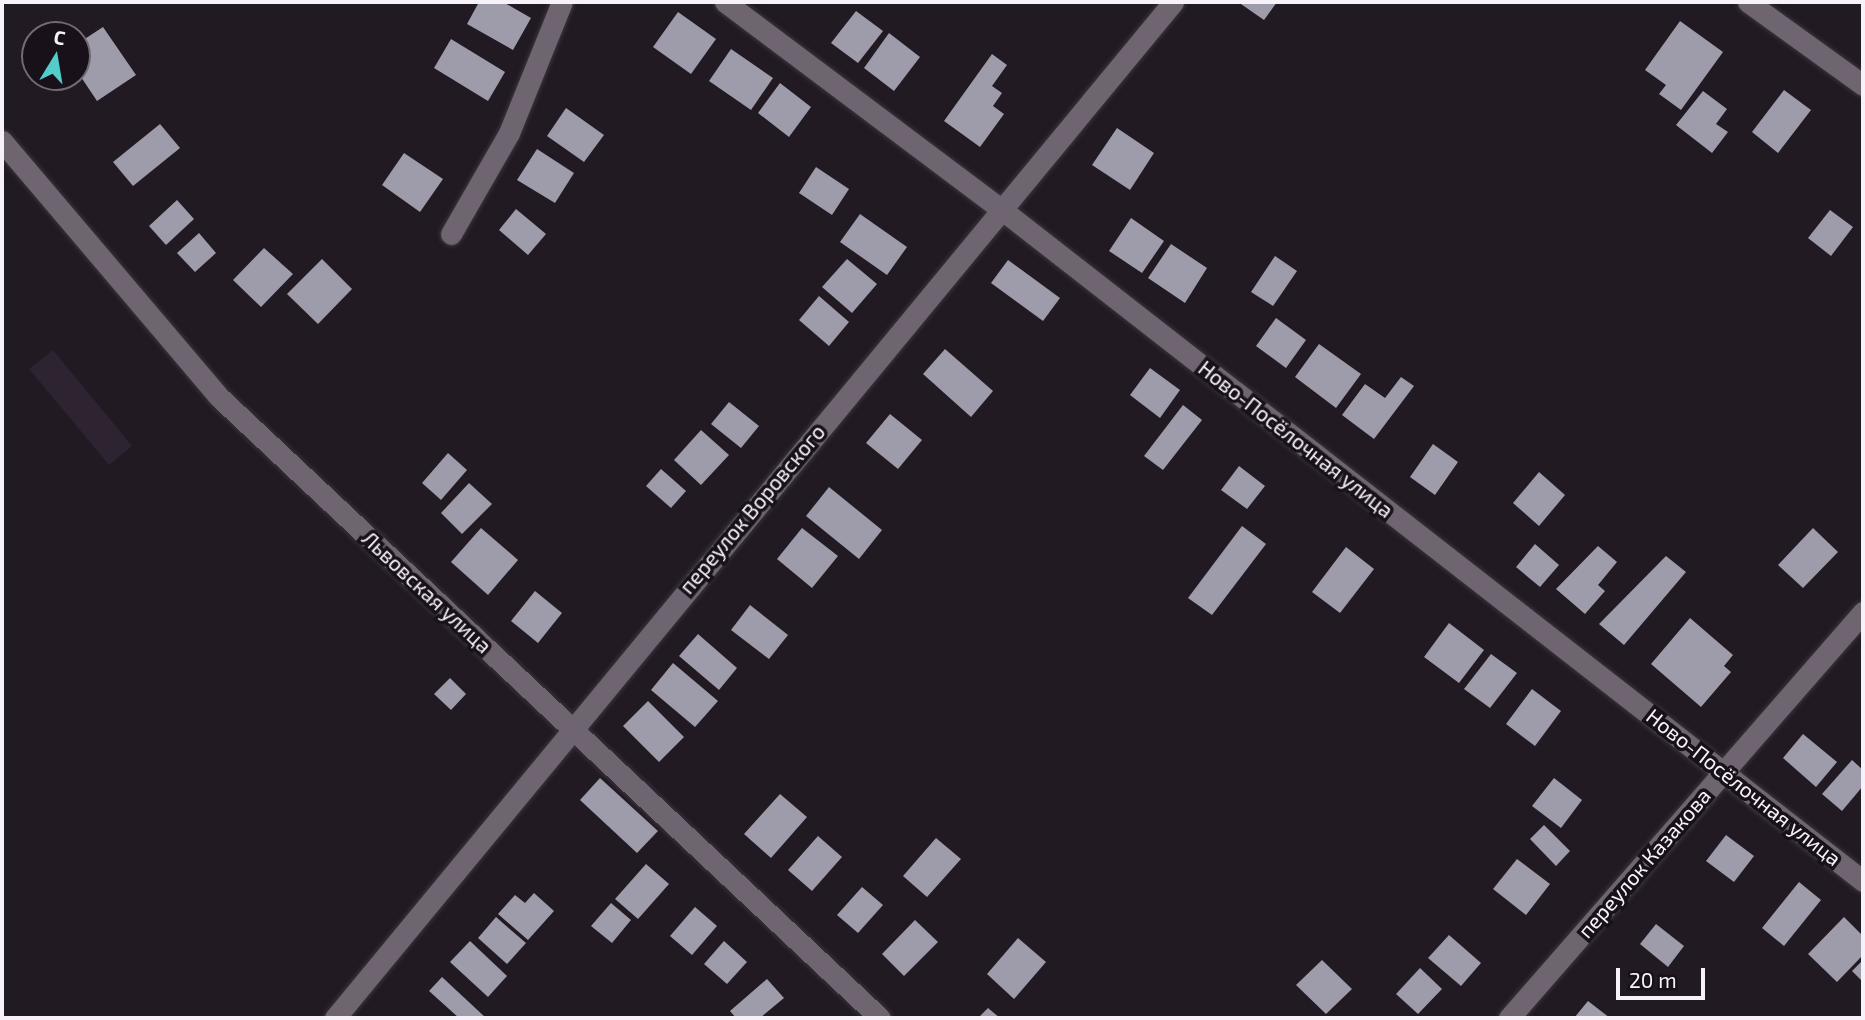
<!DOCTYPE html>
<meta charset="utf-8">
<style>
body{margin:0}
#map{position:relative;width:1865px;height:1020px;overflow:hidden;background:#211a23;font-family:"Exo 2",sans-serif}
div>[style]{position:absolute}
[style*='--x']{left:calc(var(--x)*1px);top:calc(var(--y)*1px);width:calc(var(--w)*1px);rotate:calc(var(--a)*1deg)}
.built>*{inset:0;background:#2e2331}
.building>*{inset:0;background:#9e9baa}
.roads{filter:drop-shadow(0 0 2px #3a343c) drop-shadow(0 0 2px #3a343c)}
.minor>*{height:21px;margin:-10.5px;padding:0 10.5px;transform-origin:10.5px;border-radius:10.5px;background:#6e6571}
span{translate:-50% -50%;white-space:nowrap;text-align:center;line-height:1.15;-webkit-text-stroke:7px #18111a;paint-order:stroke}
.street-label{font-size:21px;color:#f7f2f9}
.frame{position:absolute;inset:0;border:4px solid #f7f2f9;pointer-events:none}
.north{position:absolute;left:21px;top:21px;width:70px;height:70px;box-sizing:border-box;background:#18111a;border:2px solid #716b73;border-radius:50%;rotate:11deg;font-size:19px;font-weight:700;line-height:28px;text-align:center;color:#f7f2f9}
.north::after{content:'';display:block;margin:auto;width:24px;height:32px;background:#53cdc9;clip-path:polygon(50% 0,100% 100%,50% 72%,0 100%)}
.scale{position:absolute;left:1616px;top:968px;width:89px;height:32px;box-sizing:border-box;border:4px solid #f7f2f9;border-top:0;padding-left:9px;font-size:21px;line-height:24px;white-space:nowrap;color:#f7f2f9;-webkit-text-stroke:5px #18111a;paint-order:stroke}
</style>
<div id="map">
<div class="built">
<i style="clip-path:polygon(53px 350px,132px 446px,109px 465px,29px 369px)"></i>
</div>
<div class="building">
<i style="clip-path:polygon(479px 2px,503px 2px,531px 18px,513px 50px,467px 24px)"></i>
<i style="clip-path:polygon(1238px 2px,1277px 2px,1264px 20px)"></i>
<i style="clip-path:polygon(856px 11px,883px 31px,858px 63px,831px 43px)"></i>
<i style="clip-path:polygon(678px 12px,716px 39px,691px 74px,653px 47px)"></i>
<i style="clip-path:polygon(1680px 21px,1723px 52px,1681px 110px,1659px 94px,1666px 85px,1645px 70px)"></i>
<i style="clip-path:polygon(103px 27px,136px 75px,97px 101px,77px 71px,77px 44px)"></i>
<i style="clip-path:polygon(889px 33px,920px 57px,894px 91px,864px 68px)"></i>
<i style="clip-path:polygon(451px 39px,505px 72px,488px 101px,434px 68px)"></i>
<i style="clip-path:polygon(731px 49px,773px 78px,751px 110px,709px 81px)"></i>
<i style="clip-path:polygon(992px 54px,1007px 65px,992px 86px,1002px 93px,993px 106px,1004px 114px,980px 147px,944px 121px)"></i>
<i style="clip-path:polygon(780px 83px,811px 107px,789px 137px,758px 113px)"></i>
<i style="clip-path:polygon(1784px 90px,1811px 110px,1778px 153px,1752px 132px)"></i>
<i style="clip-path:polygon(1703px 91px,1727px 109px,1716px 124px,1728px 132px,1712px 153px,1676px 125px)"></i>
<i style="clip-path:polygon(566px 108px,604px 135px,584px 162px,547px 136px)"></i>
<i style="clip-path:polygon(160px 124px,180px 148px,133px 186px,113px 162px)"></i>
<i style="clip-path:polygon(1117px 128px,1154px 153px,1130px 190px,1092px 165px)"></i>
<i style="clip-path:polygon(537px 149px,574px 173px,555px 203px,517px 180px)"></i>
<i style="clip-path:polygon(404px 153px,443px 179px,420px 212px,382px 185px)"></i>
<i style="clip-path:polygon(816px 167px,849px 189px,832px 215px,799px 193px)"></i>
<i style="clip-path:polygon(177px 200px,194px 219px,166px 245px,149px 226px)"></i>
<i style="clip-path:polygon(516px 209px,546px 234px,528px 255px,499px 230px)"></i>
<i style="clip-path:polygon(1830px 210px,1853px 227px,1831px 256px,1808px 238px)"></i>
<i style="clip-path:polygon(860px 214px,907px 247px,887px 275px,840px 242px)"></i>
<i style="clip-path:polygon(1131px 218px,1164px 241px,1142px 273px,1109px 251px)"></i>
<i style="clip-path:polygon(199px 233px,216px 253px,195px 272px,177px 253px)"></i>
<i style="clip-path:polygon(1171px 244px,1207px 268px,1185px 303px,1148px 278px)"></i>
<i style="clip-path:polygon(264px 248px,293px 274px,261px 307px,233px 280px)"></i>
<i style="clip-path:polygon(1275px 256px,1297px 271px,1273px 306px,1251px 292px)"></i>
<i style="clip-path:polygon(322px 259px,352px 289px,318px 324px,287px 294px)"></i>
<i style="clip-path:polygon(847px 259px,877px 284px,852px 313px,822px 287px)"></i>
<i style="clip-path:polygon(1008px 260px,1060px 298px,1043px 321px,991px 283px)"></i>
<i style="clip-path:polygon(819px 296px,849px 322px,829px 346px,799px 320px)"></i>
<i style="clip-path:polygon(1276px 318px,1306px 340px,1286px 368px,1256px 346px)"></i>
<i style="clip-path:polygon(1319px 344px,1361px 374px,1336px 408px,1295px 377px)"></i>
<i style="clip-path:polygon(945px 349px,993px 391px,971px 417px,923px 374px)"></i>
<i style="clip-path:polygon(1150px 368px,1180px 390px,1160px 418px,1130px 395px)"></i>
<i style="clip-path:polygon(1401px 377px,1414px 386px,1374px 439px,1342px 415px,1365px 384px,1385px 398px)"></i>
<i style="clip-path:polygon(729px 402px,759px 426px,741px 448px,711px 424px)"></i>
<i style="clip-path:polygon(1183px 405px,1202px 420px,1163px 470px,1144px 456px)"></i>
<i style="clip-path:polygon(890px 414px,922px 440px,898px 469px,866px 443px)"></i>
<i style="clip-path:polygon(701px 430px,729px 455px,701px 485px,674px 460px)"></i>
<i style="clip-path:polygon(1433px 444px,1458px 462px,1435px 495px,1410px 477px)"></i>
<i style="clip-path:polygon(448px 453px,467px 470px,441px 500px,422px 483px)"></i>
<i style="clip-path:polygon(1239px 466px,1265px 486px,1247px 509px,1221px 490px)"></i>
<i style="clip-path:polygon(661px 469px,686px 491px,671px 508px,646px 486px)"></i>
<i style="clip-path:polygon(1539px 472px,1565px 495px,1539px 526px,1513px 503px)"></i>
<i style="clip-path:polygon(469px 483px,492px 504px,462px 534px,441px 513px)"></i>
<i style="clip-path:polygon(829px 487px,882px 530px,859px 559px,806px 516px)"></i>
<i style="clip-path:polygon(1242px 526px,1266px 544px,1212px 615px,1188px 598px)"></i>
<i style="clip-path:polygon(481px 528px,518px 560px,488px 595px,451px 562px)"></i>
<i style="clip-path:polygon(802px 528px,838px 556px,812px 588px,777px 559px)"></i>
<i style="clip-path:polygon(1813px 528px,1838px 552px,1803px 588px,1778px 565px)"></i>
<i style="clip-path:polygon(1535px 544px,1559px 565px,1540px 587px,1516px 567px)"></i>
<i style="clip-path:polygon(1598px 546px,1617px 562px,1598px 585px,1605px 591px,1585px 614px,1556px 589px)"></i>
<i style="clip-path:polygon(1346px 547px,1374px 569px,1340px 613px,1312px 592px)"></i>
<i style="clip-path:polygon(1666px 556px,1686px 572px,1624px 645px,1599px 624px)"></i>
<i style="clip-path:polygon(535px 591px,562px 613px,538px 643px,511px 621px)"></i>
<i style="clip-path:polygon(750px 605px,788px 635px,769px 659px,731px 630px)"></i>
<i style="clip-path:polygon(1690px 618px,1733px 655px,1724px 666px,1731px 672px,1701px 707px,1651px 664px)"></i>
<i style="clip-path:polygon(1449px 623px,1484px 650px,1459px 683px,1424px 657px)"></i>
<i style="clip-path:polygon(698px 634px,737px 668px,719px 690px,679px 656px)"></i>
<i style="clip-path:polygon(1491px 654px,1517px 673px,1490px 708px,1464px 689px)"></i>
<i style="clip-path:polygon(673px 663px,718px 701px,695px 727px,651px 690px)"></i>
<i style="clip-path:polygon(450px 678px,466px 694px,451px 710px,434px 694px)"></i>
<i style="clip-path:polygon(1532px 689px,1561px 711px,1535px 746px,1506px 724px)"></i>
<i style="clip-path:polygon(648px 701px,684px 737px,659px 762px,623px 726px)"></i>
<i style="clip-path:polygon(1803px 734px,1837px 762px,1816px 787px,1783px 758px)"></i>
<i style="clip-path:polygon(1852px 760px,1863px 770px,1863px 786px,1842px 811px,1822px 794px)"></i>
<i style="clip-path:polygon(600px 778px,658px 831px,637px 853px,580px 800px)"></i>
<i style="clip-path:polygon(1554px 778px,1582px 800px,1561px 828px,1532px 806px)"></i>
<i style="clip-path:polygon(780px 794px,807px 817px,771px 858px,744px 834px)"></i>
<i style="clip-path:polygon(1544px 825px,1570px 851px,1556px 866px,1530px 839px)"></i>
<i style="clip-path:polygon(1726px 835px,1754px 856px,1734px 882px,1706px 861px)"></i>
<i style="clip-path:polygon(818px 836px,842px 857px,812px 891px,788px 870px)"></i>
<i style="clip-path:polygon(936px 838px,961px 859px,927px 897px,903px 876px)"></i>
<i style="clip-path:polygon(1517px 859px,1550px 884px,1526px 915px,1493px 889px)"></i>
<i style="clip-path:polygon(646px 864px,669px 884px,638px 919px,615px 899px)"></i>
<i style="clip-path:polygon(1799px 882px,1821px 900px,1784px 946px,1762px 928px)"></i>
<i style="clip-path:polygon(862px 887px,883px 905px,858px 933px,837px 915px)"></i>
<i style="clip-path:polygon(534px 893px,554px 911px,528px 940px,498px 914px,515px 895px,525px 903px)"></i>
<i style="clip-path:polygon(611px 903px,631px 920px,612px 943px,591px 926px)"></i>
<i style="clip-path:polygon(695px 907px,717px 926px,692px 955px,670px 936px)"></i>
<i style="clip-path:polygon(496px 917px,526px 943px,507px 964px,478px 938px)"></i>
<i style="clip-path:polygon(1844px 917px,1863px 936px,1863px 955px,1837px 982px,1808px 954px)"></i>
<i style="clip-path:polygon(915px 920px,938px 942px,904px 976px,882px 954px)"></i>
<i style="clip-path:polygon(1656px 924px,1684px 946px,1668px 967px,1640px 944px)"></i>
<i style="clip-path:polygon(1449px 935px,1481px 963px,1461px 986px,1428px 958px)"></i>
<i style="clip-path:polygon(1018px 938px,1046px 962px,1014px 999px,987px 974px)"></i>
<i style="clip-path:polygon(470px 941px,507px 976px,488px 997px,450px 962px)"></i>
<i style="clip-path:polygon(724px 941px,747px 962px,727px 984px,704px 964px)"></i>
<i style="clip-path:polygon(1322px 960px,1352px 989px,1326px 1014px,1296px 985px)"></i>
<i style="clip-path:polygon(1863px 960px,1863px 982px,1852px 971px)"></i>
<i style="clip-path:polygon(1420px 968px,1442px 989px,1418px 1014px,1396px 994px)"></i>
<i style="clip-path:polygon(442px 977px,486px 1018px,459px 1018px,429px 991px)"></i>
<i style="clip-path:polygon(767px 979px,784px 998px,760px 1018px,736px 1018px,730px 1011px)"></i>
<i style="clip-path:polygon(1588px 1001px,1610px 1018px,1574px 1018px)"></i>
<i style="clip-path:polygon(988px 1008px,1000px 1018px,978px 1018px)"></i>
</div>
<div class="roads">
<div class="minor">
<i style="--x:725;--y:2;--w:345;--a:36.9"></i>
<i style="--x:1001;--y:209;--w:1093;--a:37.94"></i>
<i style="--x:1748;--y:2;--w:142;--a:35.8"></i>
<i style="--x:2;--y:141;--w:334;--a:49.7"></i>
<i style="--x:218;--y:396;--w:908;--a:43.22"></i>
<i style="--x:451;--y:234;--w:116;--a:-60.1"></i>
<i style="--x:509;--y:133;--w:141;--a:-68"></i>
<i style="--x:335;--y:1018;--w:1317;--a:-50.48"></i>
<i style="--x:1509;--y:1018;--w:539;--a:-48.91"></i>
</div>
</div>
<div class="street-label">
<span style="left:1296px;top:439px;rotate:38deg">Ново-Посёлочная улица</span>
<span style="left:752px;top:509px;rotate:-50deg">переулок Воровского</span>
<span style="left:427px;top:592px;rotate:43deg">Львовская улица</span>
<span style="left:1744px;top:787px;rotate:38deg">Ново-Посёлочная улица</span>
<span style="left:1644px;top:863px;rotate:-49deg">переулок Казакова</span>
</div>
<div class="frame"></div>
<div class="north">С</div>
<div class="scale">20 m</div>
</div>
